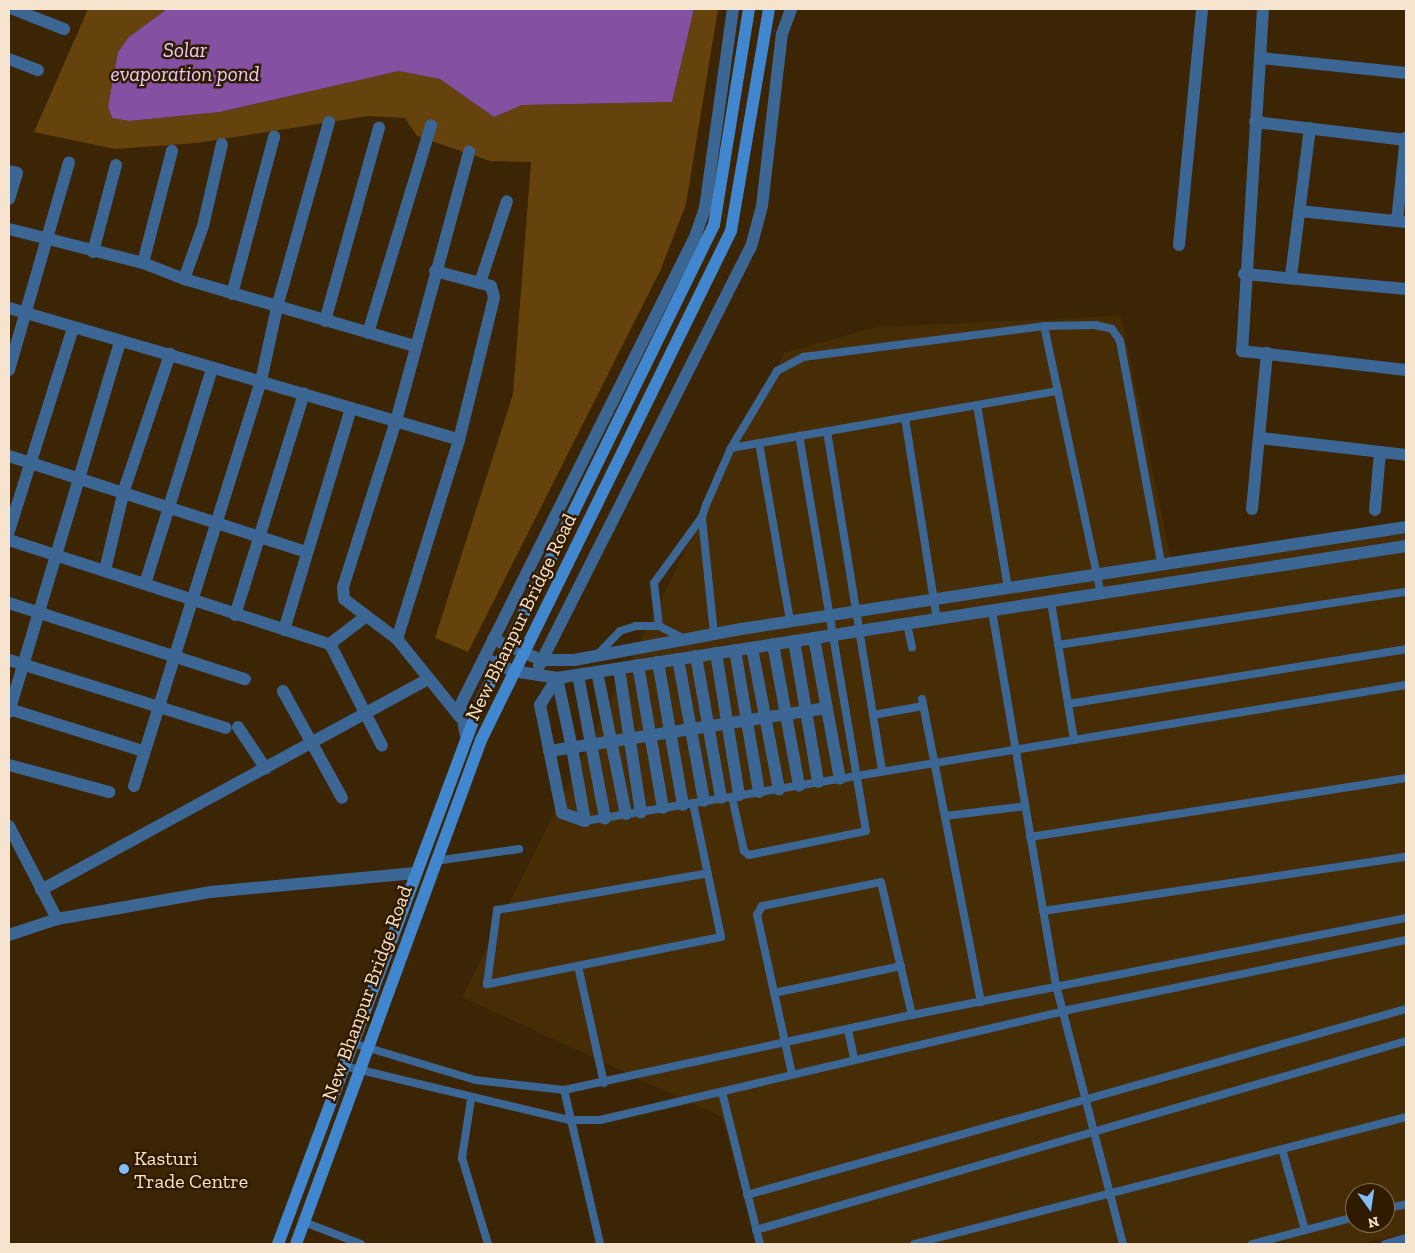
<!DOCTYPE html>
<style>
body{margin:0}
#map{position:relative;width:1415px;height:1253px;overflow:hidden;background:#3b2504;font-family:"Zilla Slab",serif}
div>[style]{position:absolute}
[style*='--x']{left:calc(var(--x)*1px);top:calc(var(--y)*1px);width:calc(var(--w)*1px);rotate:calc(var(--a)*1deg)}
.built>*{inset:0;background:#472d05}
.green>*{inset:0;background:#66430d}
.water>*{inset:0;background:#8451a2}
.lane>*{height:8px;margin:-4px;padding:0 4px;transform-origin:4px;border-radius:4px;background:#3c6694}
.street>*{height:12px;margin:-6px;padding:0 6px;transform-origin:6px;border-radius:6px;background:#3c6694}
.secondary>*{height:12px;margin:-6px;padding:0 6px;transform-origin:6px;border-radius:6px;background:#4187d0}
.dots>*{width:14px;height:14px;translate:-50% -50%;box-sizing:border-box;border:2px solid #311b00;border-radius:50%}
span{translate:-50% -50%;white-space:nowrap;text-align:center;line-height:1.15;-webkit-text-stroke:5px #311b00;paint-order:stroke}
.street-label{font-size:20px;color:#f6e4ce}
.poi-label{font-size:20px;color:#f6e4ce}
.left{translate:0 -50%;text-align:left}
.water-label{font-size:21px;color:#e7cdf9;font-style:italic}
.frame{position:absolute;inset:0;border:10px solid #f6e4ce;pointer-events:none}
.north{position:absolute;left:1345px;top:1183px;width:50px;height:50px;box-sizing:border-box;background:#311b00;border:1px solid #806b52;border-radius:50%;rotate:166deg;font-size:14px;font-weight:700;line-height:20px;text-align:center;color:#f6e4ce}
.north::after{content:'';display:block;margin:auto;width:18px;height:22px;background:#83bcfb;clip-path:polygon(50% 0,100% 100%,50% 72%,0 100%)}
</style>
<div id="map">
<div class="built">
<i style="clip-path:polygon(evenodd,1121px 316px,1171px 560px,1406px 534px,1406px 1233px,1361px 1244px,758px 1244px,722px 1117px,462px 997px,784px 353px,876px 327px,1121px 316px,1355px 1193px,1385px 1193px,1385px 1223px,1355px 1223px,1355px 1193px)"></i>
</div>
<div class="green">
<i style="clip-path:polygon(88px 9px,167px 9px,129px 37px,118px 52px,108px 106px,112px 118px,129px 121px,221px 112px,399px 71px,440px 79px,494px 117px,522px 105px,672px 102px,694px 9px,718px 9px,686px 204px,661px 269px,468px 652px,435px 638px,513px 394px,531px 162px,490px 161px,417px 136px,405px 118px,368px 116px,197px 143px,115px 149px,34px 132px)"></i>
</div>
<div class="water">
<i style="clip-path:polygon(167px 9px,694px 9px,672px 102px,522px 105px,494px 117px,440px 79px,399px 71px,220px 112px,129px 121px,112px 118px,108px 106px,118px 52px,129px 37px)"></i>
</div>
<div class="lane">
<i style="--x:1044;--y:326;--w:274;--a:78"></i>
<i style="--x:977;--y:405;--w:186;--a:80.4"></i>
<i style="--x:905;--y:418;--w:204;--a:81"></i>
<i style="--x:827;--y:431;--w:345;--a:80.8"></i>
<i style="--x:759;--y:443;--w:181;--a:80.1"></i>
<i style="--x:731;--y:448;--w:332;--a:-9.9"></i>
<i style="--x:1051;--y:602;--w:140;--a:80.5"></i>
<i style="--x:992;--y:611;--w:379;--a:80.3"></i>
<i style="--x:1056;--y:985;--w:268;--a:75.5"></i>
<i style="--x:907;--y:624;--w:24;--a:78"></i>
<i style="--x:659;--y:626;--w:43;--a:-96.6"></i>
<i style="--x:654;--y:583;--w:82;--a:-54"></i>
<i style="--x:714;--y:634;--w:118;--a:-95.9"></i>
<i style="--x:702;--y:517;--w:13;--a:-72"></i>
<i style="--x:706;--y:505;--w:62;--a:-66.3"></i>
<i style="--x:731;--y:448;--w:90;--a:-59.1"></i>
<i style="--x:777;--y:371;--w:30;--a:-28"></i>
<i style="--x:803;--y:357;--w:243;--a:-7.3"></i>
<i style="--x:1044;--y:326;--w:51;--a:-1.1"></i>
<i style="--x:1095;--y:325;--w:17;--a:13"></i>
<i style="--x:1112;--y:329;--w:14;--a:56"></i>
<i style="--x:1120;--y:341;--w:226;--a:79.5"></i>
<i style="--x:1058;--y:645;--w:352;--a:-8.7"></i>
<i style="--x:597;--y:655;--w:33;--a:-46"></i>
<i style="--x:620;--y:631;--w:17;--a:-17"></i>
<i style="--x:636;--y:626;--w:23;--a:0"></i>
<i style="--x:659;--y:626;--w:29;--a:27"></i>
<i style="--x:922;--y:699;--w:309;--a:79"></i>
<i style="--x:1068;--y:704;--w:342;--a:-9.2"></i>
<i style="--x:873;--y:715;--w:51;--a:-10.2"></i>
<i style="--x:732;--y:797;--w:55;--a:77.5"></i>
<i style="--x:744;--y:851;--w:6;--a:39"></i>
<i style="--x:749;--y:855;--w:119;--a:-11.6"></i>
<i style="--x:866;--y:831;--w:401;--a:-99.6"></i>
<i style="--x:693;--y:803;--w:137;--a:78.2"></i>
<i style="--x:721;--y:937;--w:239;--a:168.6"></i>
<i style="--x:487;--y:984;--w:75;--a:-82.3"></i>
<i style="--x:497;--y:910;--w:214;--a:-9.9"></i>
<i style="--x:945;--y:816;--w:81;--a:-7.1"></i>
<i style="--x:585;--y:821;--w:832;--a:-9.41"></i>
<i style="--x:1030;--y:837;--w:381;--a:-8.9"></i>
<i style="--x:435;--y:861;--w:85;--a:-8.1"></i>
<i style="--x:1043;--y:911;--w:367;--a:-8.5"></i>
<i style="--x:578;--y:966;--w:120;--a:77.5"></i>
<i style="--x:774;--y:993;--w:130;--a:-12"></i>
<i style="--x:848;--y:1030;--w:30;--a:78"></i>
<i style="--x:352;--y:1043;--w:128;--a:16.7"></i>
<i style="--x:475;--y:1080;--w:90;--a:6.4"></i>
<i style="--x:564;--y:1090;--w:356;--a:-12.2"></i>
<i style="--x:912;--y:1015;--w:503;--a:-11.11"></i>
<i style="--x:344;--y:1066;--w:231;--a:13.5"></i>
<i style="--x:569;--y:1120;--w:31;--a:0"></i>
<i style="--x:600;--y:1120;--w:476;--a:-13.2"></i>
<i style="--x:1063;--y:1011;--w:350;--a:-11.7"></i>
<i style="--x:792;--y:1074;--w:163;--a:-102.4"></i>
<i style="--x:757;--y:915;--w:10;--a:-61"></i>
<i style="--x:762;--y:906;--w:121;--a:-11.4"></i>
<i style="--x:881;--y:882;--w:137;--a:76.9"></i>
<i style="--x:564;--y:1090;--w:158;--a:76.8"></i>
<i style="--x:722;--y:1092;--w:157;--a:76"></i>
<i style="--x:471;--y:1099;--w:60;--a:98.7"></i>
<i style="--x:462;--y:1158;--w:90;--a:73.2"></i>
<i style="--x:1282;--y:1149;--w:84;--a:74.1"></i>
<i style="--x:747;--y:1195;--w:685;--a:-15.76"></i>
<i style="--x:1385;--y:1209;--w:22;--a:-13"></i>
<i style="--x:304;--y:1222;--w:61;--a:21.1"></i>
<i style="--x:756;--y:1230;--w:677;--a:-16.21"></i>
<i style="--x:914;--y:1244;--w:508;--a:-14.47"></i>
<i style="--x:1252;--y:1244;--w:106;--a:-14.7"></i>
<i style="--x:1385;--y:1244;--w:22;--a:-16"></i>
</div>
<div class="street">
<i style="--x:13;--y:9;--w:55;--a:21.4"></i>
<i style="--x:1263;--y:9;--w:343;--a:93.5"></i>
<i style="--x:1242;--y:351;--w:165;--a:6.6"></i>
<i style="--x:1261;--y:58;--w:146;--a:5.9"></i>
<i style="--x:9;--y:59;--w:31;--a:21"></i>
<i style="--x:1255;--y:122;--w:152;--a:6.8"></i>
<i style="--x:9;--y:171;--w:8;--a:14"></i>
<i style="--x:17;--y:173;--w:27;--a:107"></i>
<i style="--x:1299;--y:211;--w:108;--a:5.9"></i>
<i style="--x:1397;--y:221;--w:84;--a:-83.9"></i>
<i style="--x:9;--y:229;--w:138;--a:14.2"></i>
<i style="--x:143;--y:263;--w:44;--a:21.3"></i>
<i style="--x:184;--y:279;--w:241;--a:16.2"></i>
<i style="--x:1179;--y:245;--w:237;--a:-84.4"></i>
<i style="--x:93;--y:252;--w:90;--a:-75.2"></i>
<i style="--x:143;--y:263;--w:116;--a:-75.5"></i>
<i style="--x:1244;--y:274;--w:163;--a:5.3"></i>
<i style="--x:1291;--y:276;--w:149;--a:-82.7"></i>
<i style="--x:184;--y:279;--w:56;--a:-70.3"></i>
<i style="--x:203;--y:226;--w:84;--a:-77"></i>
<i style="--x:480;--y:283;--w:86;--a:-71.8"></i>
<i style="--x:232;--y:294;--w:163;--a:-75"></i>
<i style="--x:9;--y:308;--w:469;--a:16.3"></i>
<i style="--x:325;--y:321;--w:201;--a:-74.4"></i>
<i style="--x:368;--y:333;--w:217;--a:-73.1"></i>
<i style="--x:9;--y:370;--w:216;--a:-73.9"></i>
<i style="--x:1260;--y:438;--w:147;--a:6.6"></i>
<i style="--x:9;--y:456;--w:312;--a:17.9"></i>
<i style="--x:1252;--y:509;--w:157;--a:-84.5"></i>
<i style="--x:1375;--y:510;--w:58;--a:-85.1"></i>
<i style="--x:9;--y:531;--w:213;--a:-72.5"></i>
<i style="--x:9;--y:540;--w:337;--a:18"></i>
<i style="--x:105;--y:570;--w:82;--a:-76.6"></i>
<i style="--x:124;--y:490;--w:144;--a:-71.3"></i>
<i style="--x:145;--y:584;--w:225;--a:-72.7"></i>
<i style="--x:9;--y:603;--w:248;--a:17.9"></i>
<i style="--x:235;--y:615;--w:232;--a:-72.7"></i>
<i style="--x:365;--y:617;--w:44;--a:142.4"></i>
<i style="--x:330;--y:644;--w:114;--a:63"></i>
<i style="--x:284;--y:630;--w:232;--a:-73.2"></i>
<i style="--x:814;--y:638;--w:143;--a:79.6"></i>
<i style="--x:397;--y:639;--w:208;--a:-72.7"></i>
<i style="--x:459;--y:440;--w:147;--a:-76.2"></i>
<i style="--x:494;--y:297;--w:11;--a:-105"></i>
<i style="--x:491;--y:286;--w:58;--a:-165"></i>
<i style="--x:493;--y:639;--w:52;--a:23.6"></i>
<i style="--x:541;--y:660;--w:33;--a:0"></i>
<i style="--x:574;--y:660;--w:170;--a:-10.5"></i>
<i style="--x:741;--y:629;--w:673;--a:-8.72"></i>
<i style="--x:794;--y:641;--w:143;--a:80.3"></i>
<i style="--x:773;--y:644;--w:144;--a:79.6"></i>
<i style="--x:752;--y:648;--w:144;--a:79.2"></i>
<i style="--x:735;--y:650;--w:144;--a:80.4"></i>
<i style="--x:716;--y:653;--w:144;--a:80.8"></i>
<i style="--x:696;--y:656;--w:144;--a:80"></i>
<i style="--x:484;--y:658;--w:32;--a:24"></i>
<i style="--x:513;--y:671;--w:45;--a:9"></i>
<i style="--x:557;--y:678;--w:859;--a:-8.84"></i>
<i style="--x:678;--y:659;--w:144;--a:79.6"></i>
<i style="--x:9;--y:660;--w:227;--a:17.4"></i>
<i style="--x:658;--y:662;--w:145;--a:80.1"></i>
<i style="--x:638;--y:665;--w:145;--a:80.1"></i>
<i style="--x:539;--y:666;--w:470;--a:-63.2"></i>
<i style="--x:751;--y:247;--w:42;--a:-75"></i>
<i style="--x:762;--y:206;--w:173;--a:-83.4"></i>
<i style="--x:782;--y:34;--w:27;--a:-70"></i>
<i style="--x:619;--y:669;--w:145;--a:81.3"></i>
<i style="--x:597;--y:672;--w:145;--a:78.5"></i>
<i style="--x:578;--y:675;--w:146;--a:79.3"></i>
<i style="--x:557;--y:678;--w:72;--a:77.9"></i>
<i style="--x:572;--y:748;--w:74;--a:79.9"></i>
<i style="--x:585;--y:821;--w:24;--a:-161"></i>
<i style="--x:562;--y:813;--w:110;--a:-101.5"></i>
<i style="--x:540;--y:705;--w:32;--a:-58"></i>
<i style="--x:283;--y:691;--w:122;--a:61.1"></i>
<i style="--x:9;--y:709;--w:140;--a:17.4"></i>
<i style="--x:9;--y:712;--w:387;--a:-73.3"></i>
<i style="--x:460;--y:717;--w:100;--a:-128.9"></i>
<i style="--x:397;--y:639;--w:66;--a:-143"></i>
<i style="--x:344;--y:599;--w:12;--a:-95"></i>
<i style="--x:343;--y:587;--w:174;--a:-72.3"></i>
<i style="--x:396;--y:421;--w:279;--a:-74.8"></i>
<i style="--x:238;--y:727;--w:50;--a:56.3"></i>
<i style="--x:466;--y:736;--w:31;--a:-101"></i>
<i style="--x:460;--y:706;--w:525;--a:-63.39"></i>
<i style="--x:695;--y:237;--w:31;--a:-71"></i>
<i style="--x:705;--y:208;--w:201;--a:-82"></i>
<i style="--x:549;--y:751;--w:281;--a:-8.8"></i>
<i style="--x:9;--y:765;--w:104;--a:15.1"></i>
<i style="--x:134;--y:786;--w:424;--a:-72.6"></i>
<i style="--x:261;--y:381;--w:76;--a:-77.8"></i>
<i style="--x:277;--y:307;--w:192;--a:-74.3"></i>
<i style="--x:9;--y:826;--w:105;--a:62.7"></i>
<i style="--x:41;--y:890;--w:441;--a:-28.6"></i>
<i style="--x:9;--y:935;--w:51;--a:-18.4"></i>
<i style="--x:57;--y:919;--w:155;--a:-10"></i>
<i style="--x:210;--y:892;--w:206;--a:-5.3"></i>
</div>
<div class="secondary">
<i style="--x:278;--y:1244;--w:577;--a:-69.53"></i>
<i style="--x:480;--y:703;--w:532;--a:-63.92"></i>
<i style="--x:714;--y:225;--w:219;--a:-80.8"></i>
<i style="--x:296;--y:1244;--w:537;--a:-69.84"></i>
<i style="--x:481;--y:740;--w:567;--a:-63.84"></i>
<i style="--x:731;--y:231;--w:225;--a:-80.3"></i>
</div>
<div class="dots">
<i style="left:124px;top:1169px;background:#83bcfb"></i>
</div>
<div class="street-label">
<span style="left:521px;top:617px;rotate:-64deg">New Bhanpur Bridge Road</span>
<span style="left:367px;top:993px;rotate:-70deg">New Bhanpur Bridge Road</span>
</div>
<div class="poi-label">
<span class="left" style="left:134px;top:1170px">Kasturi<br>Trade Centre</span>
</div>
<div class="water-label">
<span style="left:185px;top:62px">Solar<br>evaporation pond</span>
</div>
<div class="frame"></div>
<div class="north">N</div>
</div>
